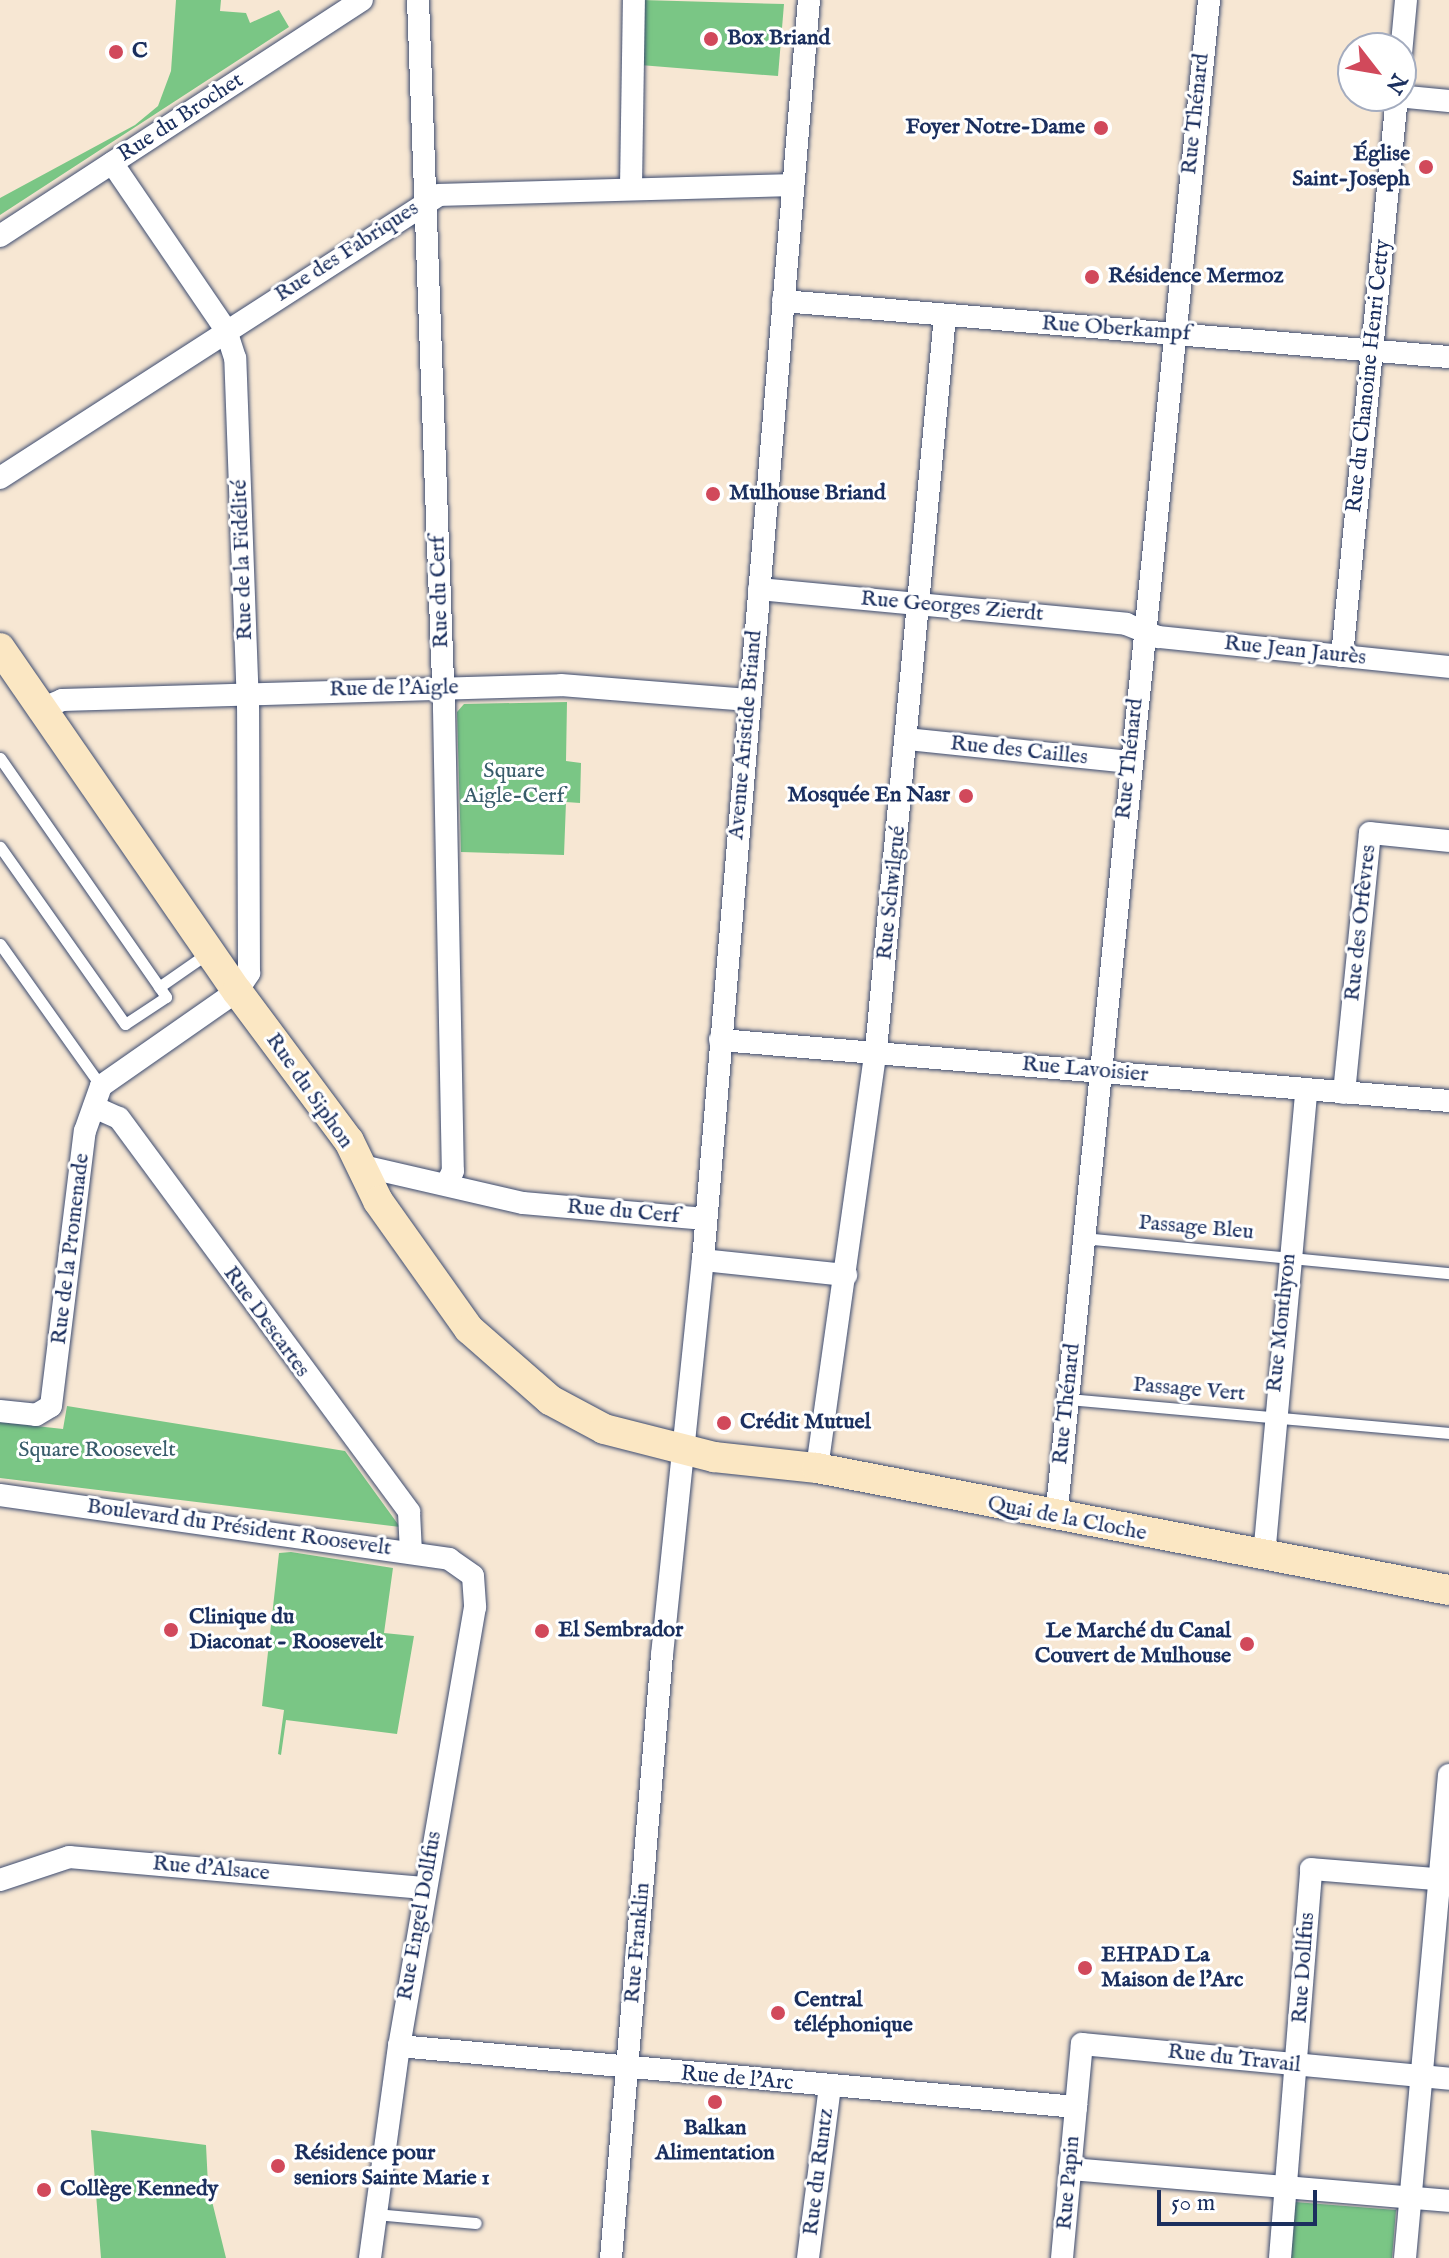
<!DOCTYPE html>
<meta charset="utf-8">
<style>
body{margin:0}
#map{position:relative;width:1449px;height:2258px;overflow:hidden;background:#f7e7d3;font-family:"IM FELL English",serif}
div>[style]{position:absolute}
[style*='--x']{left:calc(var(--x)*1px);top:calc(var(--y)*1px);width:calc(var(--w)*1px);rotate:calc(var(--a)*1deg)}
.green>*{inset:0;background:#7ac685}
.roads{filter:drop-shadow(0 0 2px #3c4b70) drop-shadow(0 0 2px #3c4b70)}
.lane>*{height:11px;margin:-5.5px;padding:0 5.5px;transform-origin:5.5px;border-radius:5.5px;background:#fff}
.street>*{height:22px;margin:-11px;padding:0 11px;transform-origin:11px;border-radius:11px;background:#fff}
.secondary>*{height:30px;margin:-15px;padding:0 15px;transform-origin:15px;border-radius:15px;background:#fbe7c3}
.dots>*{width:22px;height:22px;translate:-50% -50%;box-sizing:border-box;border:4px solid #fff;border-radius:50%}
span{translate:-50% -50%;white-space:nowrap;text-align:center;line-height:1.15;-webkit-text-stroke:6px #fff;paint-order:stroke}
.poi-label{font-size:22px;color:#1b2f5e;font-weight:700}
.left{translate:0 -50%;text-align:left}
.right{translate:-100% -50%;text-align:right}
.street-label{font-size:22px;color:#1b2f5e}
.park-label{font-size:22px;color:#385c6a}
.north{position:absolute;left:1337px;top:32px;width:80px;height:80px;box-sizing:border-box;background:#fff;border:2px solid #a4acbf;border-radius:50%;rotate:121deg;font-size:22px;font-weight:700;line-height:32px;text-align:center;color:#1b2f5e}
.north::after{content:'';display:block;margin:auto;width:28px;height:36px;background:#d1495b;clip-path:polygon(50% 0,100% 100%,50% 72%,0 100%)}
.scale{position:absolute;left:1157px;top:2190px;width:160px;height:36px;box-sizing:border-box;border:4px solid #1b2f5e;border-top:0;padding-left:10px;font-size:24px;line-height:28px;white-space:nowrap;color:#1b2f5e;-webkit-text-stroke:6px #fff;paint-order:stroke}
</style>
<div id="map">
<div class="green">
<i style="clip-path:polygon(176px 0,221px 0,220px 11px,246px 13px,250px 23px,279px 10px,289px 27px,0 215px,0 198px,135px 125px,158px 106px,171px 71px)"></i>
<i style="clip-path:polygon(642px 0,784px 4px,778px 76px,640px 65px)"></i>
<i style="clip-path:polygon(567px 702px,566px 761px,581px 763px,580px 803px,566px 802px,564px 855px,461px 852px,457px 712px,464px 704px)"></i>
<i style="clip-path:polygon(67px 1406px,345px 1451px,400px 1527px,0 1478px,0 1422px,63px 1429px)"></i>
<i style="clip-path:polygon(291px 1552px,393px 1568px,384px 1633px,414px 1636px,397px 1734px,286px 1720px,281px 1755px,278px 1754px,284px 1710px,262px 1706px,279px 1553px)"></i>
<i style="clip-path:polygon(91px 2130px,206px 2145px,208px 2185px,226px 2258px,101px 2258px)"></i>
<i style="clip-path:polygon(1295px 2202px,1396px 2210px,1392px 2258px,1291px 2258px)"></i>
</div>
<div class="roads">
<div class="lane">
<i style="--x:0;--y:758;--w:291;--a:55.2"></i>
<i style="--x:166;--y:997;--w:49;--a:146.6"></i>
<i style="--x:125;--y:1024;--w:217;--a:-125.2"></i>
<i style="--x:0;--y:944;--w:174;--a:54.6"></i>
<i style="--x:159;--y:987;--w:60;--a:-34.8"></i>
<i style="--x:1083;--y:1238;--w:368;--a:5.5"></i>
<i style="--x:1068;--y:1399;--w:383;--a:5.1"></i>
<i style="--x:375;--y:2214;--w:101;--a:5.1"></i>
</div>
<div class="street">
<i style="--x:418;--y:0;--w:709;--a:87.9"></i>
<i style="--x:444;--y:709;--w:462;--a:88.9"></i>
<i style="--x:453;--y:1171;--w:13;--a:117"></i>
<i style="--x:1401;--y:54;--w:54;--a:-84.7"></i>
<i style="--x:1397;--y:96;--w:52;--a:5.5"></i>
<i style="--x:631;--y:186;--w:186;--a:-89.1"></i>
<i style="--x:0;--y:236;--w:432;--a:-33.1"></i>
<i style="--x:783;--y:301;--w:668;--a:4.81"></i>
<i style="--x:0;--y:478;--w:522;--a:-32.81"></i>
<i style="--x:439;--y:195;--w:353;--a:-1.6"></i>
<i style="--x:759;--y:589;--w:369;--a:5.4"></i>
<i style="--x:1126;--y:624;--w:35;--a:22"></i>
<i style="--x:1159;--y:637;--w:292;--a:5.9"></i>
<i style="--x:1342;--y:656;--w:563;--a:-84.39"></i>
<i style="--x:41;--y:709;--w:23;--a:-23"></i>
<i style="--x:62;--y:700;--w:499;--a:-1.7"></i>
<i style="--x:561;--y:685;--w:188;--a:4.6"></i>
<i style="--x:907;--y:739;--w:225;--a:5.9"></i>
<i style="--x:720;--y:1040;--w:732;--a:4.78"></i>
<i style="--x:1344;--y:1093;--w:261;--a:-84.3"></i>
<i style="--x:1370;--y:833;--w:79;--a:5.8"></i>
<i style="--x:94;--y:1107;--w:27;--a:24"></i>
<i style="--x:119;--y:1118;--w:489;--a:53.6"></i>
<i style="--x:409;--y:1512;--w:41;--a:87.2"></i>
<i style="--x:358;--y:1165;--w:169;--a:13"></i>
<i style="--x:523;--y:1203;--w:183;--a:5"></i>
<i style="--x:703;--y:1260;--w:144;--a:6"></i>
<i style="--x:0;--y:1411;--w:36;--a:6"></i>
<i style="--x:36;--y:1415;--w:17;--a:-31"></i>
<i style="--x:51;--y:1406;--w:277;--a:-83"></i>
<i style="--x:85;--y:1131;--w:48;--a:-70.4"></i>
<i style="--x:101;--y:1086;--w:166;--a:-34.9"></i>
<i style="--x:237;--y:991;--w:22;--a:-56"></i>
<i style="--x:249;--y:973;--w:267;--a:-90.2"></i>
<i style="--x:248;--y:706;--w:348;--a:-92.1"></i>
<i style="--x:235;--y:358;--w:29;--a:-108"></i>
<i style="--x:226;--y:330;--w:202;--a:-124.3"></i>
<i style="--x:817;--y:1468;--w:422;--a:-82"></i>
<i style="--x:876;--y:1050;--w:737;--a:-84.63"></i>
<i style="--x:0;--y:1495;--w:454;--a:8.1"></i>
<i style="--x:449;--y:1559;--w:29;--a:35"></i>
<i style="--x:473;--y:1576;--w:31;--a:86"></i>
<i style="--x:475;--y:1607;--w:446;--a:99.8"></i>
<i style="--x:399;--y:2046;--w:214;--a:97.8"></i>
<i style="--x:1056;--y:1518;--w:1526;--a:-84.24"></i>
<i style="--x:1264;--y:1556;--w:467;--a:-84.8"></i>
<i style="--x:0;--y:1880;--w:73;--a:-18.4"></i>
<i style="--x:69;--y:1857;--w:356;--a:5"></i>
<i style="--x:399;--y:2046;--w:680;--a:5.15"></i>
<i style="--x:1070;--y:2169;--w:380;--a:4.8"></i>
<i style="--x:611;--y:2258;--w:605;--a:-85.17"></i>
<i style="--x:662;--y:1655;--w:397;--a:-84.1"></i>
<i style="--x:703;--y:1260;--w:1264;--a:-85.19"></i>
<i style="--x:808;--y:2258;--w:172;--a:-82.7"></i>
<i style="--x:1062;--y:2258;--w:215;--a:-84.7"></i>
<i style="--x:1082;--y:2044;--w:369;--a:5.4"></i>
<i style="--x:1280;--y:2258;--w:390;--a:-85.4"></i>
<i style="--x:1311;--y:1869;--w:138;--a:4.6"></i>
<i style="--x:1405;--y:2258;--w:485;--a:-84.8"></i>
</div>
<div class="secondary">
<i style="--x:0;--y:648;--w:417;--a:55.4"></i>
<i style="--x:237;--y:991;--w:187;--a:53.3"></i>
<i style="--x:349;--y:1141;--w:67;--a:64.2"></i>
<i style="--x:378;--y:1201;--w:157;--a:54.6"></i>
<i style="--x:469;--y:1329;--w:108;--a:41.2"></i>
<i style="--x:550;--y:1400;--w:61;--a:28.2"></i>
<i style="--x:604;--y:1429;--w:114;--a:14.3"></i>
<i style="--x:714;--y:1457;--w:104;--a:6.1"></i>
<i style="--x:817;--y:1468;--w:644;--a:10.93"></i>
</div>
</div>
<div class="dots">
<i style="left:711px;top:39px;background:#d1495b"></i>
<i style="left:116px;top:52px;background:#d1495b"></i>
<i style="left:1101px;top:128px;background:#d1495b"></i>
<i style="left:1426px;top:167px;background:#d1495b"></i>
<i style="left:1092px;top:277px;background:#d1495b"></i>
<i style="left:713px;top:494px;background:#d1495b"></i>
<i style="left:966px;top:796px;background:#d1495b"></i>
<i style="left:724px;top:1423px;background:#d1495b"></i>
<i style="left:171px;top:1630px;background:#d1495b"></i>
<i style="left:542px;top:1631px;background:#d1495b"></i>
<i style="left:1247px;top:1644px;background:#d1495b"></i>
<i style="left:1085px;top:1968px;background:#d1495b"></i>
<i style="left:778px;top:2013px;background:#d1495b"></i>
<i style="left:715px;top:2102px;background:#d1495b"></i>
<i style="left:278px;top:2166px;background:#d1495b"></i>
<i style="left:44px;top:2190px;background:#d1495b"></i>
</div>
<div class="poi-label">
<span class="left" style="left:727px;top:39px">Box Briand</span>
<span class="left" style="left:132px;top:52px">C</span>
<span class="right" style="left:1085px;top:128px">Foyer Notre-Dame</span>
<span class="right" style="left:1410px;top:167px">Église<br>Saint-Joseph</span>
<span class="left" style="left:1108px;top:277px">Résidence Mermoz</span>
<span class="left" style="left:729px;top:494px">Mulhouse Briand</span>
<span class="right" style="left:950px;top:796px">Mosquée En Nasr</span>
<span class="left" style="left:740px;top:1423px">Crédit Mutuel</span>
<span class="left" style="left:189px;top:1630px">Clinique du<br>Diaconat - Roosevelt</span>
<span class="left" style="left:558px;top:1631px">El Sembrador</span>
<span class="right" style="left:1231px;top:1644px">Le Marché du Canal<br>Couvert de Mulhouse</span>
<span class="left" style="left:1101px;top:1968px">EHPAD La<br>Maison de l'Arc</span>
<span class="left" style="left:794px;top:2013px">Central<br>téléphonique</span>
<span style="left:715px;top:2141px">Balkan<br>Alimentation</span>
<span class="left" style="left:294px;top:2166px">Résidence pour<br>seniors Sainte Marie 1</span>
<span class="left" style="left:60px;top:2190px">Collège Kennedy</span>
</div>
<div class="street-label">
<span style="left:1196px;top:114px;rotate:-84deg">Rue Thénard</span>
<span style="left:181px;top:118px;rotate:-33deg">Rue du Brochet</span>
<span style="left:347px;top:252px;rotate:-33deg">Rue des Fabriques</span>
<span style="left:1116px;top:329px;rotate:4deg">Rue Oberkampf</span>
<span style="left:1369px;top:376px;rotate:-84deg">Rue du Chanoine Henri Cetty</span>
<span style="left:243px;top:560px;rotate:-92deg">Rue de la Fidélité</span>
<span style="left:440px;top:592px;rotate:-92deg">Rue du Cerf</span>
<span style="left:952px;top:607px;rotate:5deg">Rue Georges Zierdt</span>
<span style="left:1295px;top:651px;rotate:6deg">Rue Jean Jaurès</span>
<span style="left:394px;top:689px;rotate:-1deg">Rue de l'Aigle</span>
<span style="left:746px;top:735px;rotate:-85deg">Avenue Aristide Briand</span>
<span style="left:1019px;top:751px;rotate:6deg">Rue des Cailles</span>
<span style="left:1130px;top:759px;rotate:-84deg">Rue Thénard</span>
<span style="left:892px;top:893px;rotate:-84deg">Rue Schwilgué</span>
<span style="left:1361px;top:923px;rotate:-84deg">Rue des Orfèvres</span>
<span style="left:1085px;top:1070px;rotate:5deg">Rue Lavoisier</span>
<span style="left:309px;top:1091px;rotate:55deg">Rue du Siphon</span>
<span style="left:623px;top:1212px;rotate:5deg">Rue du Cerf</span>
<span style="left:1196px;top:1228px;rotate:5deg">Passage Bleu</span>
<span style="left:71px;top:1249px;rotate:-83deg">Rue de la Promenade</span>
<span style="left:266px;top:1322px;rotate:54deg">Rue Descartes</span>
<span style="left:1282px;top:1323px;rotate:-84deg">Rue Monthyon</span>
<span style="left:1189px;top:1390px;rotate:5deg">Passage Vert</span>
<span style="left:1067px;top:1404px;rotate:-84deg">Rue Thénard</span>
<span style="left:1067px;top:1519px;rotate:11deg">Quai de la Cloche</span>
<span style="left:239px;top:1528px;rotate:8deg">Boulevard du Président Roosevelt</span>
<span style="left:211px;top:1869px;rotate:5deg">Rue d'Alsace</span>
<span style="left:420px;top:1916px;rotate:-80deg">Rue Engel Dollfus</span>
<span style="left:638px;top:1943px;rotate:-85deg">Rue Franklin</span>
<span style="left:1304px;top:1968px;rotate:-86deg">Rue Dollfus</span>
<span style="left:1234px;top:2059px;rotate:6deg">Rue du Travail</span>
<span style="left:737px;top:2079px;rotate:5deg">Rue de l'Arc</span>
<span style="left:819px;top:2172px;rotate:-83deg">Rue du Runtz</span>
<span style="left:1069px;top:2183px;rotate:-85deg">Rue Papin</span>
</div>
<div class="park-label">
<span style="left:514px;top:784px">Square<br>Aigle-Cerf</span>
<span style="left:97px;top:1451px">Square Roosevelt</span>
</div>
<div class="north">N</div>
<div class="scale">50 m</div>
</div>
